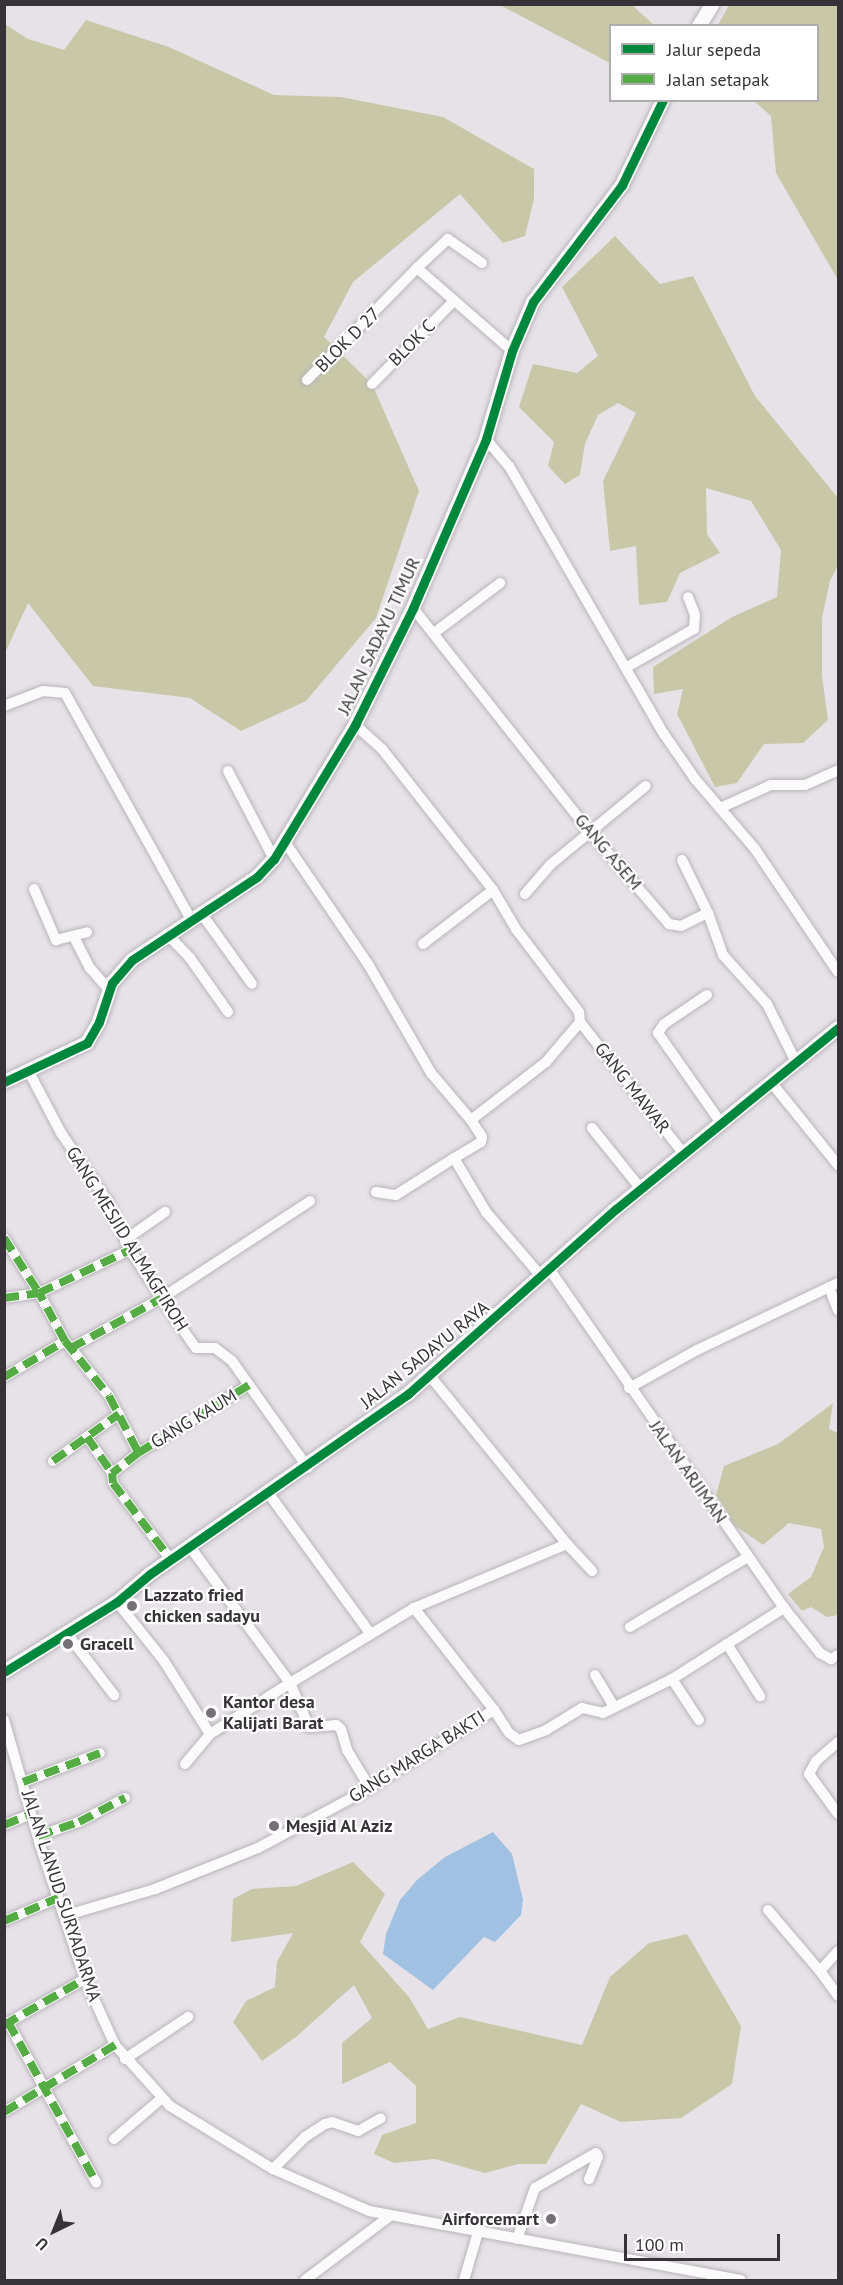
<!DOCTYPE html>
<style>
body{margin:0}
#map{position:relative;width:843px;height:2285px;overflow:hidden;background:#e7e2e8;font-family:"PT Sans",sans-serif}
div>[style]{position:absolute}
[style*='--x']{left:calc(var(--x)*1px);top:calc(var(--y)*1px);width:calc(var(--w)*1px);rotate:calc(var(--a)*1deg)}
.forest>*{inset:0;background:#c8c8a9}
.water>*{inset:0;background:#a0c1e1}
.roads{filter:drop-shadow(0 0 2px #b9b5ba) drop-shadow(0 0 2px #b9b5ba)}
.minor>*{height:10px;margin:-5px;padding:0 5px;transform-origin:5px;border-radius:5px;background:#fbfbfc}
.tertiary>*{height:14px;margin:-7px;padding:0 7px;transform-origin:7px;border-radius:7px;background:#fbfbfc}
.quiet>*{height:8px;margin-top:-4px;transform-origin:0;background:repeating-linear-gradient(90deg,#55ac45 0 15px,transparent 0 23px)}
.cycleway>*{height:9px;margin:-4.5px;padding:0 4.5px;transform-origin:4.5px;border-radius:4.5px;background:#00873e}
.dots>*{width:16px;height:16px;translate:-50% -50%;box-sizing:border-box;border:3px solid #fff;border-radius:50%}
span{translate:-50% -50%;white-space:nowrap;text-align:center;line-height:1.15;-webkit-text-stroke:4.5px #fff;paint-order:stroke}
.street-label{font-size:18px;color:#363237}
.poi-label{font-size:18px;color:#363237;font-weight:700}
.left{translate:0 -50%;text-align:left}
.right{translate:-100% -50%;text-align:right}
.frame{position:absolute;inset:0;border:6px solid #363237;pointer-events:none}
.legend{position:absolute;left:609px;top:24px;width:210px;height:78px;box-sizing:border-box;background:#fff;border:2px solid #afadaf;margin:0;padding:8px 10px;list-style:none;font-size:18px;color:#363237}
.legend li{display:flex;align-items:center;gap:12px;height:30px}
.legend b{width:30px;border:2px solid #afadaf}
.north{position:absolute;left:24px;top:2201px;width:60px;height:60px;-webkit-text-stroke:4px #fff;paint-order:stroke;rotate:223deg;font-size:16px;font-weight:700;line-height:24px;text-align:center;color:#363237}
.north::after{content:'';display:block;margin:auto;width:21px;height:27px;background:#363237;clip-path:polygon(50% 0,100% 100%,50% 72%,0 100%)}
.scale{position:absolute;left:624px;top:2234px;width:156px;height:27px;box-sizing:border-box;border:3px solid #363237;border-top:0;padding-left:8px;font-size:18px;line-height:21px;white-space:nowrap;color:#363237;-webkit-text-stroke:4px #fff;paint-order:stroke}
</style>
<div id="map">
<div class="forest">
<i style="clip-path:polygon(500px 5px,632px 5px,654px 25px,610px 26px,610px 63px)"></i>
<i style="clip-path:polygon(729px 5px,838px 5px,838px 280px,776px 173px,771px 116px,754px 101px,818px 100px,818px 26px,718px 25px)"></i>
<i style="clip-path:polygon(86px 20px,169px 47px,274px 95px,341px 97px,443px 117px,534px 169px,534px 199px,525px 236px,503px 243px,460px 194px,353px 282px,324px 337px,372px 384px,419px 491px,376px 618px,306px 701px,241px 731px,190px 698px,93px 686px,28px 603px,5px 653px,5px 24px,28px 39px,64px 50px)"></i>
<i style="clip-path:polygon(615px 236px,660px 284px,693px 276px,755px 396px,838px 498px,838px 565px,830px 581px,822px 618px,822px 676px,828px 720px,803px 743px,764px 744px,737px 783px,715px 787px,677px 714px,683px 689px,654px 694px,653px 667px,732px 617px,777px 597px,781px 550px,751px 501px,706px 488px,707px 534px,720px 553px,680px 573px,667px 602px,639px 605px,636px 546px,610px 551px,603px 481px,636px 413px,618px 403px,598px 415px,585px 444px,580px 475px,565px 484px,548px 466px,554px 442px,519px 407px,533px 364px,577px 373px,598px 356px,562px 287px)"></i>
<i style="clip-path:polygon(833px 1403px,829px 1429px,838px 1433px,838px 1615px,827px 1617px,811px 1607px,802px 1611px,788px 1594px,811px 1577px,824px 1547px,821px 1529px,789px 1523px,763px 1545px,734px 1525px,716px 1495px,724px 1466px,778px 1444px)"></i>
<i style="clip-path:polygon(353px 1862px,385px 1894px,360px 1942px,409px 1997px,428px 2029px,460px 2017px,582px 2045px,610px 1977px,649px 1943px,687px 1934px,741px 2026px,732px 2084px,681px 2118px,621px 2122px,581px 2104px,546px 2164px,518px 2164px,485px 2173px,435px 2159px,394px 2163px,374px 2154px,382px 2135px,416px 2123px,416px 2086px,390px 2062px,342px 2084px,342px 2043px,372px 2018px,354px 1985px,296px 2037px,262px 2061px,233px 2022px,246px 2001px,275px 1987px,277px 1962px,293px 1933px,231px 1942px,233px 1899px,252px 1889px,296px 1886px)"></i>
</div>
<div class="water">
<i style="clip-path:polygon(493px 1832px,512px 1854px,523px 1900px,521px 1915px,495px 1942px,484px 1937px,433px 1990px,383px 1954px,386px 1934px,400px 1900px,417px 1880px,445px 1857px)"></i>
</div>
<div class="roads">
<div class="minor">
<i style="--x:482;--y:263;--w:42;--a:-144.8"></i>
<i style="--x:448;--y:239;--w:42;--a:136.9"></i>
<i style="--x:417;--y:268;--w:126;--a:41.1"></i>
<i style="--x:307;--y:380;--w:157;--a:-45.5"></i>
<i style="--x:372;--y:384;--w:114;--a:-45.4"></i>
<i style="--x:486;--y:439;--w:35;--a:50"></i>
<i style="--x:509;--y:466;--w:310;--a:60"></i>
<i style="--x:664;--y:734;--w:55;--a:55.4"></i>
<i style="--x:695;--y:779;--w:92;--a:49.4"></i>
<i style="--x:755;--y:849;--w:148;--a:56"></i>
<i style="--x:413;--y:608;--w:284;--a:51.7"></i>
<i style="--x:589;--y:831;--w:123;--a:49.3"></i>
<i style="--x:669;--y:924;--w:12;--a:9"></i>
<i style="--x:681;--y:926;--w:30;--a:-26"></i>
<i style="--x:708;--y:913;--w:45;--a:70.3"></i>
<i style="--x:723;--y:955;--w:66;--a:48.1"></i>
<i style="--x:767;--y:1004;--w:65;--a:63.4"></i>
<i style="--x:434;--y:633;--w:83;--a:-37.1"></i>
<i style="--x:627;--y:667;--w:77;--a:-29.6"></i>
<i style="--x:694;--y:629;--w:14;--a:-86"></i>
<i style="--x:695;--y:615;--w:19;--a:-111"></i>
<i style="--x:4;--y:706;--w:42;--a:-21"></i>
<i style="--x:43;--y:691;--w:22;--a:5"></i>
<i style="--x:65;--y:693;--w:259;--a:60.9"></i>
<i style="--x:228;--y:771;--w:99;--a:62.4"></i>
<i style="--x:720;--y:808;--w:56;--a:-24.3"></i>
<i style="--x:771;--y:785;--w:34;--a:0"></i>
<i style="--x:805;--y:785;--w:36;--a:-24"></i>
<i style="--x:285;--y:842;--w:148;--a:55.8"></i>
<i style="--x:368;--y:964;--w:126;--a:60"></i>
<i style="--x:431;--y:1073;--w:62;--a:49.6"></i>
<i style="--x:471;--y:1120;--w:95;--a:-37.7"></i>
<i style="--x:546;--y:1062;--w:52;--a:-49.6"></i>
<i style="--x:580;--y:1022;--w:10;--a:-96"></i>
<i style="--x:579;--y:1012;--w:104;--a:-127.2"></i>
<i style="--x:516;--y:929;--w:45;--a:-120.5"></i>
<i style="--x:493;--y:890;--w:179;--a:-128.2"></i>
<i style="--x:382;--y:749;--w:36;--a:-138"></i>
<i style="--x:682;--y:860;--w:59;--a:63.9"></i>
<i style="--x:34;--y:889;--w:56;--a:66.7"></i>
<i style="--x:56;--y:940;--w:32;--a:-14"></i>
<i style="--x:525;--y:894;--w:38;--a:-49"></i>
<i style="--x:550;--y:865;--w:124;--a:-39.5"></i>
<i style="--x:201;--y:913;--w:87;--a:54.3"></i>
<i style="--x:167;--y:934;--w:33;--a:46"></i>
<i style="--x:190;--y:958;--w:66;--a:54.9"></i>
<i style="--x:74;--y:937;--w:35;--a:63"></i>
<i style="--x:90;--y:968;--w:30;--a:49"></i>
<i style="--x:423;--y:944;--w:88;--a:-37.6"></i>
<i style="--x:707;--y:995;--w:52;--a:146"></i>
<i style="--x:664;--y:1024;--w:11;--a:124"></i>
<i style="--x:658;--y:1033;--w:110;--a:55"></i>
<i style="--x:580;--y:1022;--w:168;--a:51.8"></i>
<i style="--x:29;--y:1072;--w:69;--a:62.3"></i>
<i style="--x:61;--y:1133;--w:83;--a:55.7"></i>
<i style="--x:108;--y:1202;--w:53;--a:65.4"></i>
<i style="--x:130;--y:1250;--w:89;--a:56.5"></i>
<i style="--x:179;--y:1324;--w:29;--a:55"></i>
<i style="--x:196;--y:1348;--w:19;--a:0"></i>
<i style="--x:215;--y:1348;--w:21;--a:37"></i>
<i style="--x:232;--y:1361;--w:131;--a:54.6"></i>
<i style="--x:771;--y:1082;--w:107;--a:51.1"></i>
<i style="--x:471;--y:1120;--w:20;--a:57"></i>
<i style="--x:482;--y:1137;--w:5;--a:101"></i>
<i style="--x:481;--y:1142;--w:31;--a:149"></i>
<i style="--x:454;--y:1158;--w:63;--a:59.3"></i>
<i style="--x:486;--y:1212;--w:86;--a:49.3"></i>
<i style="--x:592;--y:1128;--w:78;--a:51.2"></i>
<i style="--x:376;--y:1192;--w:20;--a:9"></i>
<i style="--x:396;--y:1195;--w:69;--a:-32.5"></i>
<i style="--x:4;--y:1238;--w:65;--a:57.5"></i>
<i style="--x:125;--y:1240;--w:49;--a:-35"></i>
<i style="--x:550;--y:1270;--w:411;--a:55.3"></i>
<i style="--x:784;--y:1608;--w:58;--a:51.3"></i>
<i style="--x:820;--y:1653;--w:13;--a:29"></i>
<i style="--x:831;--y:1659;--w:8;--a:-30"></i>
<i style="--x:829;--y:1287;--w:25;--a:69"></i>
<i style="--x:4;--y:1298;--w:35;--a:-8"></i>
<i style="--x:65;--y:1341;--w:70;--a:51.3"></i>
<i style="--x:109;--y:1396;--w:61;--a:62.6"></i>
<i style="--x:137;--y:1450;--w:3;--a:72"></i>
<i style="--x:138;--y:1453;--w:33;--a:142"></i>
<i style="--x:112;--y:1473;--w:10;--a:84"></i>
<i style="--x:113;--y:1483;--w:96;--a:53"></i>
<i style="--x:71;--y:1348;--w:104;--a:-28.8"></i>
<i style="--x:162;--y:1298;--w:177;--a:-33.2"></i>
<i style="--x:430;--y:1376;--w:217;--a:50.8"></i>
<i style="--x:4;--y:1377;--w:71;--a:-30.5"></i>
<i style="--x:65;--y:1341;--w:55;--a:-118.4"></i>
<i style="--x:39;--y:1293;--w:101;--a:-25.3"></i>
<i style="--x:629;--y:1388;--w:78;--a:-29.2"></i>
<i style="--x:697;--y:1350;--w:156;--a:-25.4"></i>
<i style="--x:87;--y:1437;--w:44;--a:55.2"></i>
<i style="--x:138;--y:1453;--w:130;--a:-31.5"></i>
<i style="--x:53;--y:1461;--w:81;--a:-35.5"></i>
<i style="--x:269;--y:1494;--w:172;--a:54"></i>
<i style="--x:117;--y:1602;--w:75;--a:51.5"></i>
<i style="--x:164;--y:1661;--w:86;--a:57.8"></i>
<i style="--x:210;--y:1734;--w:95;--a:-32.5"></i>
<i style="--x:290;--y:1683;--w:48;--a:66.6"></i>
<i style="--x:309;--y:1727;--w:27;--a:-4"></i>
<i style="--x:336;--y:1725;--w:6;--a:39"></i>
<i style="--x:341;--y:1729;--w:22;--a:74"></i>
<i style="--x:347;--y:1750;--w:44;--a:58.8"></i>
<i style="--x:414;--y:1608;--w:166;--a:-22.7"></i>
<i style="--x:567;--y:1544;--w:37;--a:47"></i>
<i style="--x:630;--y:1627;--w:137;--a:-30.7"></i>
<i style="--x:68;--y:1635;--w:76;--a:52.5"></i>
<i style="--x:727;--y:1644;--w:62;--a:57.6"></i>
<i style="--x:595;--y:1675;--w:37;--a:59"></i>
<i style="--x:672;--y:1679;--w:49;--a:56.6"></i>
<i style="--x:494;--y:1710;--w:27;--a:57"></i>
<i style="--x:509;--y:1733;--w:12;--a:35"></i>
<i style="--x:519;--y:1740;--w:29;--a:-20"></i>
<i style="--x:546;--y:1730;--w:42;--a:-31.4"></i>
<i style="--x:582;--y:1708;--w:22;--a:13"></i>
<i style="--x:603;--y:1713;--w:77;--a:-26.2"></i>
<i style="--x:672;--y:1679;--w:133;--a:-32.4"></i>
<i style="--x:4;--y:1720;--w:130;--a:73.9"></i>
<i style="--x:40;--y:1845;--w:141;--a:71.4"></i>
<i style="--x:85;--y:1979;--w:72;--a:65.6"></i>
<i style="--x:115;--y:2045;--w:82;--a:48"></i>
<i style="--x:170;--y:2106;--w:121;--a:31.5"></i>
<i style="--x:273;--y:2169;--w:105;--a:23.6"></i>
<i style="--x:369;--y:2211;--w:378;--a:10.5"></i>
<i style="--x:838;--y:1742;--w:29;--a:139"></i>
<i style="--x:816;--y:1761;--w:15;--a:118"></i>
<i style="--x:809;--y:1774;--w:49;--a:54.1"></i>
<i style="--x:185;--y:1764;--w:39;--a:-50"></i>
<i style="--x:23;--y:1782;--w:82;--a:-20.6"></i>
<i style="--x:4;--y:1825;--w:29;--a:-22"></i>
<i style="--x:38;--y:1836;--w:43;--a:-18.9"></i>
<i style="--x:79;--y:1822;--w:52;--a:-27.6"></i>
<i style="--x:768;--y:1910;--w:80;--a:49.6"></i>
<i style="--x:64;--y:1916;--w:95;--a:-16.5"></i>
<i style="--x:155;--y:1889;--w:111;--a:-21.7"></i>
<i style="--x:258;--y:1848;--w:117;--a:-28.1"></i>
<i style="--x:361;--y:1793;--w:157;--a:-32"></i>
<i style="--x:494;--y:1710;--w:130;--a:-128.1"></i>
<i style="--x:414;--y:1608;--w:145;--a:148.8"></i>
<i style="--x:290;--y:1683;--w:169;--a:-126.3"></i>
<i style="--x:4;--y:1921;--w:59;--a:-23.1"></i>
<i style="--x:838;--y:1951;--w:27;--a:132"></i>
<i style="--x:820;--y:1971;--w:31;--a:54"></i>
<i style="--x:8;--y:2022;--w:183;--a:61.2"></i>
<i style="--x:4;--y:2025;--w:93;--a:-29.6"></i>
<i style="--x:125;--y:2059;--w:76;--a:-33.7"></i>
<i style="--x:4;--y:2112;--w:130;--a:-31.1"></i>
<i style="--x:114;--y:2139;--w:63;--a:-40.5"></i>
<i style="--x:273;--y:2169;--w:45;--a:-45"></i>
<i style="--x:305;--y:2137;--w:24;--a:-33"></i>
<i style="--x:325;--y:2124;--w:7;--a:-16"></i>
<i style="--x:332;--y:2122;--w:28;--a:19"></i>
<i style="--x:358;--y:2131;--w:26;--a:-29"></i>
<i style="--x:517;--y:2239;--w:54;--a:-70.6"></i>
<i style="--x:535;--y:2188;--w:70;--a:-29.8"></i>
<i style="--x:596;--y:2153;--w:4;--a:63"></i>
<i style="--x:598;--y:2157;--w:24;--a:112"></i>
<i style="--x:305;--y:2280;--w:106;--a:-37"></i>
<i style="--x:464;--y:2280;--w:50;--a:-73.7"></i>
</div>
<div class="tertiary">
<i style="--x:699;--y:26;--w:26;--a:-58"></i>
<i style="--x:4;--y:1082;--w:92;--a:-25.2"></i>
<i style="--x:87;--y:1043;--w:24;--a:-60"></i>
<i style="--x:99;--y:1022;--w:41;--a:-71.6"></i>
<i style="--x:112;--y:983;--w:30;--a:-49"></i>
<i style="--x:132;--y:960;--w:150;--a:-33.6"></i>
<i style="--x:257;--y:877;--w:25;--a:-47"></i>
<i style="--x:274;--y:859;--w:157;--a:-58.8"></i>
<i style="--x:355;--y:725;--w:131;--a:-63.6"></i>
<i style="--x:413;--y:608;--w:184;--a:-66.6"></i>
<i style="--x:486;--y:439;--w:92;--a:-73.5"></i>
<i style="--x:512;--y:351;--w:53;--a:-66.8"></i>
<i style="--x:533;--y:302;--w:147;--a:-52.7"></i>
<i style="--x:622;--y:185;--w:94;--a:-64.2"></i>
<i style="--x:4;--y:1672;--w:133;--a:-31.8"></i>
<i style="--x:117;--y:1602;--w:43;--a:-40.3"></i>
<i style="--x:150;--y:1574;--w:315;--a:-34.9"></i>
<i style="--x:408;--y:1394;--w:278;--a:-41.7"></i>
<i style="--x:616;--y:1209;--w:286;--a:-39.2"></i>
</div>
</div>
<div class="quiet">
<i style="--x:4;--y:1238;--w:65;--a:57.5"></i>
<i style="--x:4;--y:1298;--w:35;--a:-8"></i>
<i style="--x:65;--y:1341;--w:70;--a:51.3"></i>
<i style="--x:109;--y:1396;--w:61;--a:62.6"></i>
<i style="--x:137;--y:1450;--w:3;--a:72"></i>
<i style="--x:138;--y:1453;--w:33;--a:142"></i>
<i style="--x:112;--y:1473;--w:10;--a:84"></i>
<i style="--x:113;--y:1483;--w:96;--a:53"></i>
<i style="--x:71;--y:1348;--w:104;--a:-28.8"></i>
<i style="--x:4;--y:1377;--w:71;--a:-30.5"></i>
<i style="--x:65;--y:1341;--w:55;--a:-118.4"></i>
<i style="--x:39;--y:1293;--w:101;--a:-25.3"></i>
<i style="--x:87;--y:1437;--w:44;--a:55.2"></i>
<i style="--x:138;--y:1453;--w:130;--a:-31.5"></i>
<i style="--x:53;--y:1461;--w:81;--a:-35.5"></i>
<i style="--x:23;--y:1782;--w:82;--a:-20.6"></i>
<i style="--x:4;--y:1825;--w:29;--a:-22"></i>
<i style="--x:38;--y:1836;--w:43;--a:-18.9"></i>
<i style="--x:79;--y:1822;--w:52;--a:-27.6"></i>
<i style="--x:4;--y:1921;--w:59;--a:-23.1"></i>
<i style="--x:8;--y:2022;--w:183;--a:61.2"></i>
<i style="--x:4;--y:2025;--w:93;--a:-29.6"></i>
<i style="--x:4;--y:2112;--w:130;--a:-31.1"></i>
</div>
<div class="cycleway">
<i style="--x:4;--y:1082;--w:92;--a:-25.2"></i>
<i style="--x:87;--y:1043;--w:24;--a:-60"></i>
<i style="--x:99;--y:1022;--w:41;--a:-71.6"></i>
<i style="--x:112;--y:983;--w:30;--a:-49"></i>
<i style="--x:132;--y:960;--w:150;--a:-33.6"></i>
<i style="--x:257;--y:877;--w:25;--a:-47"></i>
<i style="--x:274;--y:859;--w:157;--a:-58.8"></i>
<i style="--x:355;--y:725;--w:131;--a:-63.6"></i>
<i style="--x:413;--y:608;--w:184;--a:-66.6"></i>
<i style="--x:486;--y:439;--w:92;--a:-73.5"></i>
<i style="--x:512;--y:351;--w:53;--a:-66.8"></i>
<i style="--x:533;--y:302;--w:147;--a:-52.7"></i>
<i style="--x:622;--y:185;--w:94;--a:-64.2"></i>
<i style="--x:4;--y:1672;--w:133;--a:-31.8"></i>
<i style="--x:117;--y:1602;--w:43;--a:-40.3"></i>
<i style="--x:150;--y:1574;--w:315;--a:-34.9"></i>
<i style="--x:408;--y:1394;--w:278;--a:-41.7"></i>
<i style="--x:616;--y:1209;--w:286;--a:-39.2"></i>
</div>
<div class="dots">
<i style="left:132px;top:1606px;background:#747075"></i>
<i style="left:68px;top:1644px;background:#747075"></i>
<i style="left:211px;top:1713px;background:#747075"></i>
<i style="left:274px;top:1826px;background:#747075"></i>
<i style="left:551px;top:2219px;background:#747075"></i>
</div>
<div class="street-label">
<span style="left:348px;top:340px;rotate:-45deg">BLOK D 27</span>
<span style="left:412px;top:343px;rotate:-45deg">BLOK C</span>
<span style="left:379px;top:636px;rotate:-65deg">JALAN SADAYU TIMUR</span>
<span style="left:608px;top:852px;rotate:50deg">GANG ASEM</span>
<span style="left:632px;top:1088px;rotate:52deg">GANG MAWAR</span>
<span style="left:127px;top:1239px;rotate:58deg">GANG MESJID ALMAGFIROH</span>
<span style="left:425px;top:1355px;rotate:-39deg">JALAN SADAYU RAYA</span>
<span style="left:194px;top:1419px;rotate:-31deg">GANG KAUM</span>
<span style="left:688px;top:1472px;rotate:55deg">JALAN ARJIMAN</span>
<span style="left:417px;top:1757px;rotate:-32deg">GANG MARGA BAKTI</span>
<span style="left:61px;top:1896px;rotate:72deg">JALAN LANUD SURYADARMA</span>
</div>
<div class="poi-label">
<span class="left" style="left:144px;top:1606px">Lazzato fried<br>chicken sadayu</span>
<span class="left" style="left:80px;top:1644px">Gracell</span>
<span class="left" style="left:223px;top:1713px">Kantor desa<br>Kalijati Barat</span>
<span class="left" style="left:286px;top:1826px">Mesjid Al Aziz</span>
<span class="right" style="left:539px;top:2219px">Airforcemart</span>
</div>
<div class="frame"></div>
<ul class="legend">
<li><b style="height:8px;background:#00873e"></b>Jalur sepeda</li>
<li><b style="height:8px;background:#55ac45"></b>Jalan setapak</li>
</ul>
<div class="north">U</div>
<div class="scale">100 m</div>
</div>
